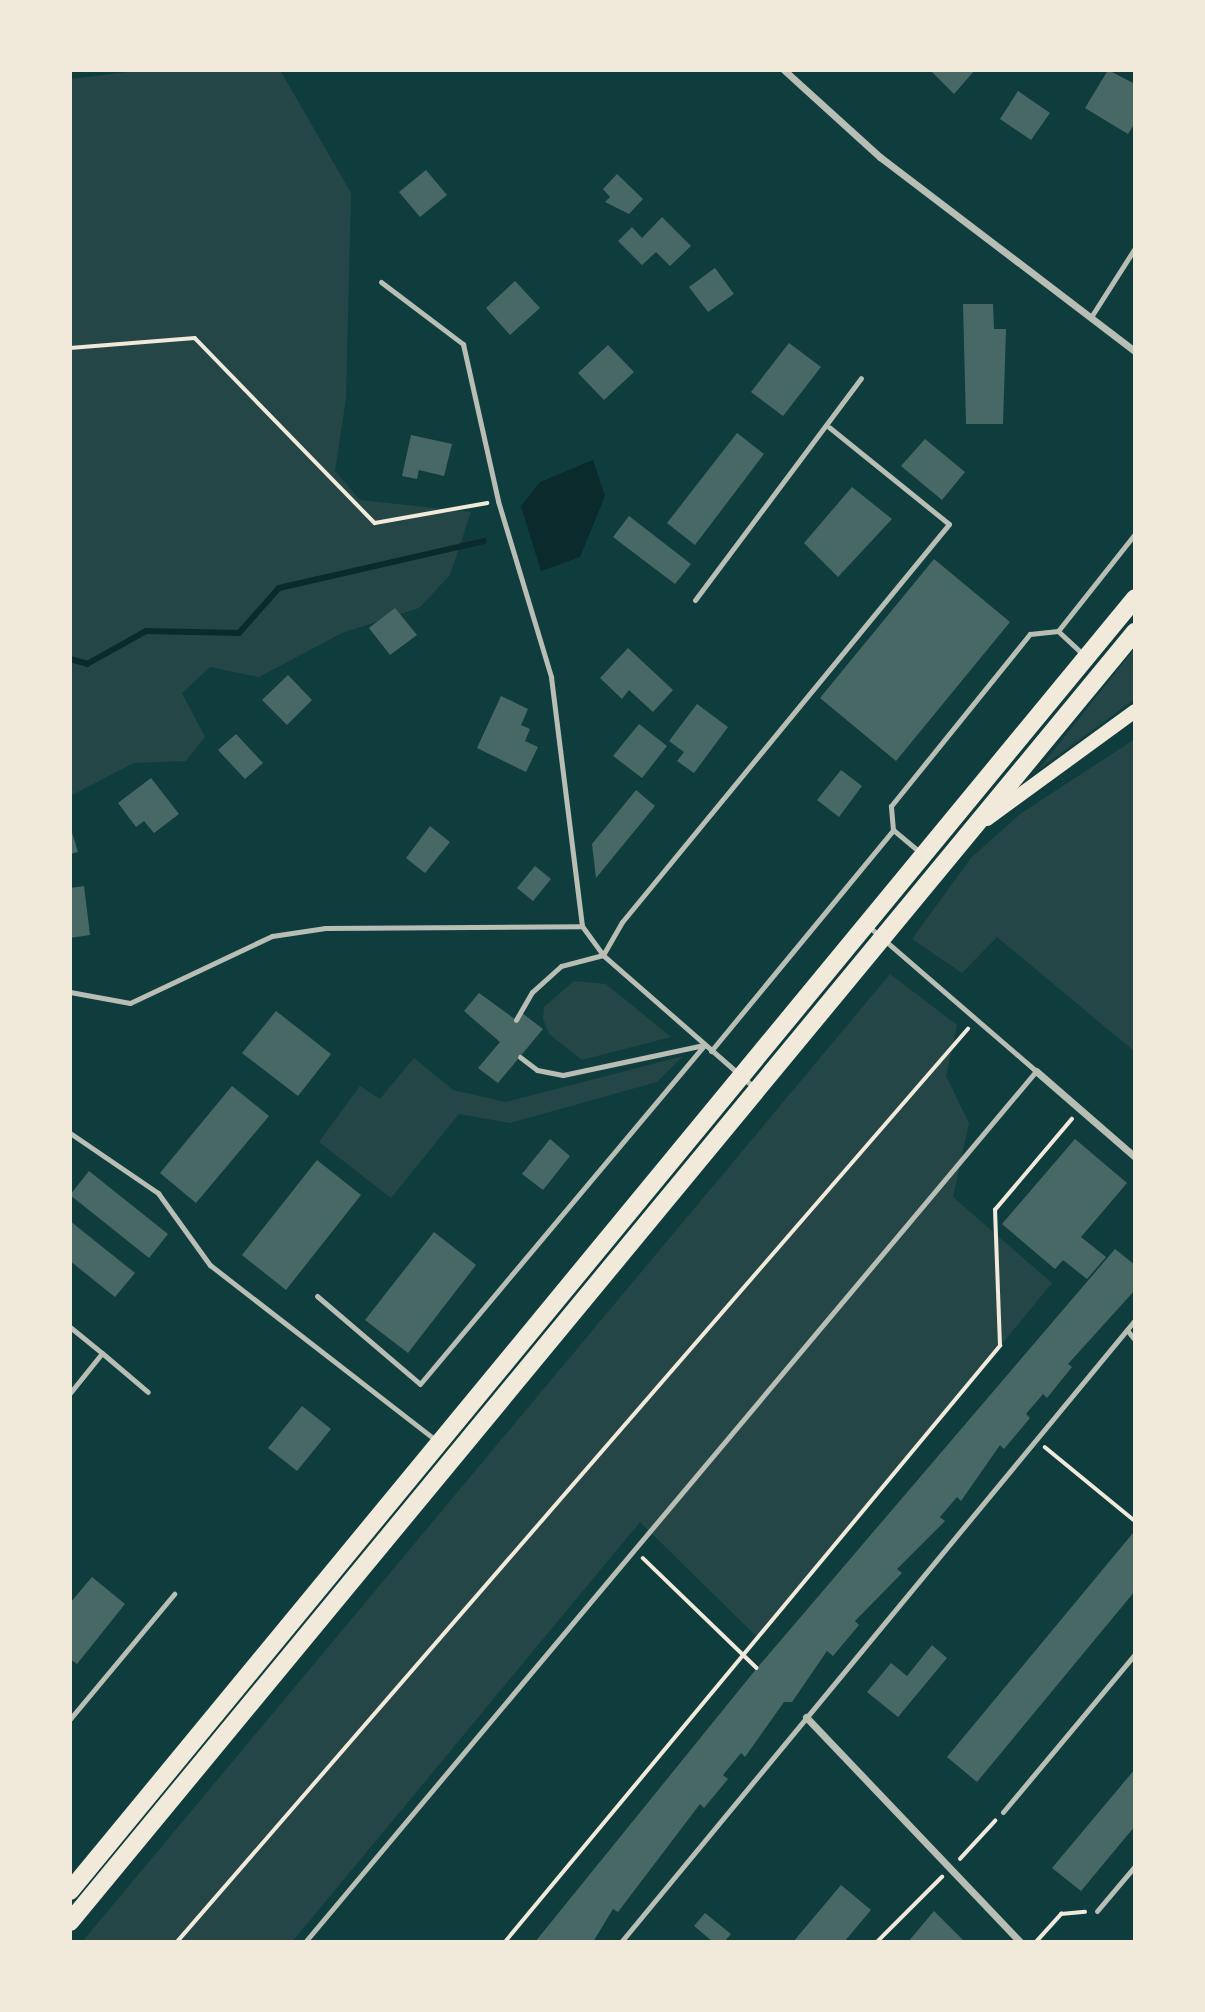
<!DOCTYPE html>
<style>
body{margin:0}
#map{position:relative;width:1205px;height:2012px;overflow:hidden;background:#0f3d3e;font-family:Rubik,sans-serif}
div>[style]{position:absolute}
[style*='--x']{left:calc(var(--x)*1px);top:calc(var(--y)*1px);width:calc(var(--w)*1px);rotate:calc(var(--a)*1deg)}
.green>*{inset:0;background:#244646}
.water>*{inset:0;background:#0a2a2b}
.stream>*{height:6px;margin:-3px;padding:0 3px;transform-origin:3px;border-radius:3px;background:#0a2a2b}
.building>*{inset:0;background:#486865}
.path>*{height:3.5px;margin:-1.75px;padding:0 1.75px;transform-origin:1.75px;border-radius:1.75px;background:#f1e9da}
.service>*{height:5px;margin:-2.5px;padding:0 2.5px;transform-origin:2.5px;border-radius:2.5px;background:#b8beb3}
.minor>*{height:7px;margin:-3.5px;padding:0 3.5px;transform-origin:3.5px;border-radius:3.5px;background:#b8beb3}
.secondary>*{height:14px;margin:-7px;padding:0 7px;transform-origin:7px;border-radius:7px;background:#f1e9da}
.primary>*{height:18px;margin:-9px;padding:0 9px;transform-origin:9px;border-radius:9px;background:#f1e9da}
span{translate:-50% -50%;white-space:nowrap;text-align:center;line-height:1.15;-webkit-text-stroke:5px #f1e9da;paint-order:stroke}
.frame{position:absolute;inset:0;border:72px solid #f1e9da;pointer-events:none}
</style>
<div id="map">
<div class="green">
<i style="clip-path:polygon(145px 70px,280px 70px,351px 193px,346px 399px,335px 471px,360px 500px,471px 512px,450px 575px,419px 608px,342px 633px,259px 677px,210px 667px,182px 693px,205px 737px,186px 761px,134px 763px,70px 796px,70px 79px)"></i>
<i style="clip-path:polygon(1135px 648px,1135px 699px,1038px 770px)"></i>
<i style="clip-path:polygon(1135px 739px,1135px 1052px,997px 937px,962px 973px,912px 939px,971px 858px,1020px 814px)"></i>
<i style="clip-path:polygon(890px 974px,957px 1025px,946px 1076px,969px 1123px,953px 1197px,1052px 1283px,759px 1639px,640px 1522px,292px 1942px,82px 1942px)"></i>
<i style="clip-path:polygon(574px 981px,606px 984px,671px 1037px,582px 1060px,549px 1034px,543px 1019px,544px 1007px)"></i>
<i style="clip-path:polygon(683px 1056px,657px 1082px,510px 1123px,459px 1114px,391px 1198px,319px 1142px,360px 1086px,380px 1099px,414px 1058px,453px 1090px,506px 1102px)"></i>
</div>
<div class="water">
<i style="clip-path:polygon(593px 460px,605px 496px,580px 557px,541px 571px,521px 506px,540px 482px)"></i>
</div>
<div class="stream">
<i style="--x:70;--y:659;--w:18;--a:16"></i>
<i style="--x:87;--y:664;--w:68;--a:-29.2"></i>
<i style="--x:146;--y:631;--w:93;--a:1.2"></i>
<i style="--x:239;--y:633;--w:60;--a:-48.4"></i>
<i style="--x:279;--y:588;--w:210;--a:-12.9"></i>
</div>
<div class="building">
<i style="clip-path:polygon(930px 70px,975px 70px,954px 94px)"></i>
<i style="clip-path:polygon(1108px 70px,1135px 84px,1135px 123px,1128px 134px,1085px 108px)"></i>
<i style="clip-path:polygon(1018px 91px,1050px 113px,1031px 140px,1000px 119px)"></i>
<i style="clip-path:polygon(426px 170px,447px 195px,420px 217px,399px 192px)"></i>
<i style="clip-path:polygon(617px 174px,643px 199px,629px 214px,605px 202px,610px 197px,603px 189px)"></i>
<i style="clip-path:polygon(662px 217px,691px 246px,670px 266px,656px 252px,642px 265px,618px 241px,632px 227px,642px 238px)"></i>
<i style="clip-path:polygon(715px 268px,734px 294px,708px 312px,689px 287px)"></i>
<i style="clip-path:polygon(515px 281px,540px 308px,510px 335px,486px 308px)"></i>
<i style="clip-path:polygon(963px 304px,993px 304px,994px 329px,1006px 329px,1003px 424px,966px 424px)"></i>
<i style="clip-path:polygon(789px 343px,821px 367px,783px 416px,751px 392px)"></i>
<i style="clip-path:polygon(608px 345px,634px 372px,604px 400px,578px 373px)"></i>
<i style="clip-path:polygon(737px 433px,764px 454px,695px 545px,667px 523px)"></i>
<i style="clip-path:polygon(411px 435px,452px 444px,444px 476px,419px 470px,417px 479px,402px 476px)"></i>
<i style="clip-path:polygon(925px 439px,965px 472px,942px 500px,901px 466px)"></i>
<i style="clip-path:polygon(852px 487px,892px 519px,838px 577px,804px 543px)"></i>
<i style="clip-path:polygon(629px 516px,691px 564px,675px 584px,613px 537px)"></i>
<i style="clip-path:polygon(934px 559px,1010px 622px,896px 761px,820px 698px)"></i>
<i style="clip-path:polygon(395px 608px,417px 635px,390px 655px,369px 628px)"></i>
<i style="clip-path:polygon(628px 648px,673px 690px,653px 712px,629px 690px,622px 699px,600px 678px)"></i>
<i style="clip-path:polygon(288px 675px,312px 700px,287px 725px,262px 700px)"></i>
<i style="clip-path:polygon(501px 696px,528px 709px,521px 725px,530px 729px,525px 741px,538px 747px,526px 772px,477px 748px)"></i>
<i style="clip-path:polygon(697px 704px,728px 727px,694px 773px,677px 761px,684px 752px,669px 741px)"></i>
<i style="clip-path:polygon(639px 724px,667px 746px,642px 778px,613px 756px)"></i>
<i style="clip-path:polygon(236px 734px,263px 763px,245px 779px,218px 750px)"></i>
<i style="clip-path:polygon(841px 770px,862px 786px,839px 817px,817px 800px)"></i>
<i style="clip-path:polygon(151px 778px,179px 814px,154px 833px,144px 821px,136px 827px,118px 803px)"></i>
<i style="clip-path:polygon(636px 790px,655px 806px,596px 878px,592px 844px)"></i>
<i style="clip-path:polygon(70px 826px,78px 852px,70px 854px)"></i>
<i style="clip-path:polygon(430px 826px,450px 842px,425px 873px,406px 858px)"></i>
<i style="clip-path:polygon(535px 866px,551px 879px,533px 901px,517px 888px)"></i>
<i style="clip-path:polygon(84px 886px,90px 935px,70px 938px,70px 888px)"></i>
<i style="clip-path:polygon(479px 993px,516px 1020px,522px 1013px,543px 1029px,498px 1083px,478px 1068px,500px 1042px,464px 1011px)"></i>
<i style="clip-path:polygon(276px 1011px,331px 1054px,298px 1096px,242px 1053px)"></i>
<i style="clip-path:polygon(232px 1086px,269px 1116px,196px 1203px,160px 1173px)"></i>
<i style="clip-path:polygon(550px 1139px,570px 1156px,543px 1190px,522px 1174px)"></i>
<i style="clip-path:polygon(1075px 1139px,1127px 1183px,1081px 1237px,1106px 1257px,1087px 1279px,1063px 1260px,1055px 1269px,1002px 1224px)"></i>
<i style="clip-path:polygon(317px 1160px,361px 1195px,286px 1290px,242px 1255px)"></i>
<i style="clip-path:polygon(89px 1171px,168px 1234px,149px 1258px,70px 1195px)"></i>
<i style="clip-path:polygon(70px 1221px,135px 1273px,115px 1297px,70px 1261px)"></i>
<i style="clip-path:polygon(434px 1232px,476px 1265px,408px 1353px,365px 1320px)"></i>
<i style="clip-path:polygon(1115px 1249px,1135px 1265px,1135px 1290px,1068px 1364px,1072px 1367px,1047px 1398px,1043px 1394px,1026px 1414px,1030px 1418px,1004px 1449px,1000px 1445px,961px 1501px,957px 1497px,940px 1517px,945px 1521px,897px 1569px,902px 1573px,855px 1621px,859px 1625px,833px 1656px,827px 1651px,792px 1702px,784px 1702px,745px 1757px,741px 1753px,723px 1775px,728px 1779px,704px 1808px,700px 1804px,618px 1912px,613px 1909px,593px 1942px,535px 1942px,757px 1668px)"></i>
<i style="clip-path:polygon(302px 1406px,331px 1429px,297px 1471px,268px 1448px)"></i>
<i style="clip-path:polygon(1133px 1533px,1135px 1591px,977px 1782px,947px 1757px)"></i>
<i style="clip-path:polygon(92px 1577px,125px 1604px,77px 1664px,70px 1659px,70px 1603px)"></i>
<i style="clip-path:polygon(932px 1645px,947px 1658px,898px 1717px,867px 1692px,891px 1663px,907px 1676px)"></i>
<i style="clip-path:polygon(1135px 1769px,1135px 1826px,1081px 1891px,1052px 1868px)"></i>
<i style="clip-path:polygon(841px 1885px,871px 1910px,844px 1942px,793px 1942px)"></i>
<i style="clip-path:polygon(934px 1911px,965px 1942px,908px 1942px)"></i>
<i style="clip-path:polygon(705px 1913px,731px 1934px,724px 1942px,713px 1942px,694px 1926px)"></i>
</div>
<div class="path">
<i style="--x:70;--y:348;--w:125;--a:-4.6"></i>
<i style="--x:195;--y:338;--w:258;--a:45.8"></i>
<i style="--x:375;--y:523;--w:114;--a:-10.1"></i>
<i style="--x:1045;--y:1447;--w:117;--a:39.4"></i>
<i style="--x:643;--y:1558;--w:158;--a:44"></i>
<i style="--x:960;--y:1859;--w:52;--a:-47.4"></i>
<i style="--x:177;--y:1942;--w:1208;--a:-49.1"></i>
<i style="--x:505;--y:1942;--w:775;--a:-50.29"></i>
<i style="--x:1000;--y:1346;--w:136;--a:-92.1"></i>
<i style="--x:995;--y:1210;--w:119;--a:-49.8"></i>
<i style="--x:877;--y:1942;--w:92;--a:-45"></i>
<i style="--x:1036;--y:1942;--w:38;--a:-48"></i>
<i style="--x:1061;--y:1914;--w:24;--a:-5"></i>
</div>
<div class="service">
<i style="--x:381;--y:282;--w:103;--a:37.1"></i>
<i style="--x:463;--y:344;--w:161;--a:77.4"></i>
<i style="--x:498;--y:501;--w:184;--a:73.2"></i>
<i style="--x:551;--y:677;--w:251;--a:82.9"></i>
<i style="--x:582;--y:926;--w:36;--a:54"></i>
<i style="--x:603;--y:955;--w:43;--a:165.3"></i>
<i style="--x:561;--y:966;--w:39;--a:138"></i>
<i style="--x:532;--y:992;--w:32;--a:120"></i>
<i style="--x:1091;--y:317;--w:82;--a:-57.5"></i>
<i style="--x:695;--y:600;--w:277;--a:-53.2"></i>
<i style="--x:1058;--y:631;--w:35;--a:43"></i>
<i style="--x:922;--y:854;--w:38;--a:-140"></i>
<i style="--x:893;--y:830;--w:24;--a:-95"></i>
<i style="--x:891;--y:806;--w:221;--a:-51.1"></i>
<i style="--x:1030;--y:634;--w:28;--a:-6"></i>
<i style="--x:1058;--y:631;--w:124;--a:-51.6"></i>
<i style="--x:70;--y:992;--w:61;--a:10.4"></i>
<i style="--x:130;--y:1003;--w:157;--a:-25.3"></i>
<i style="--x:272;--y:936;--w:54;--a:-8.6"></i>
<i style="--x:325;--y:928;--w:257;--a:-0.4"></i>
<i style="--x:711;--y:1051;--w:286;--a:-50.5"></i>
<i style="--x:520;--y:1057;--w:21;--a:37"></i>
<i style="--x:537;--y:1070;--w:26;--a:11"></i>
<i style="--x:563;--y:1075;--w:144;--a:-12"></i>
<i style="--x:756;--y:1089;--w:203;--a:-138.8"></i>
<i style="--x:603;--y:955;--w:38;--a:-60"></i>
<i style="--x:622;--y:922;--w:515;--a:-50.59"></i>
<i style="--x:949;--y:524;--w:154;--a:-141.1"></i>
<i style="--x:70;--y:1133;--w:107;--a:34.3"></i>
<i style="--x:158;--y:1193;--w:89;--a:54.2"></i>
<i style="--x:210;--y:1265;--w:289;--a:37.8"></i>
<i style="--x:317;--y:1296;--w:135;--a:40.5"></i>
<i style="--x:420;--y:1384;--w:442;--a:-50"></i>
<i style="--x:70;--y:1327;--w:41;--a:39.1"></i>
<i style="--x:1127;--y:1330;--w:13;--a:51"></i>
<i style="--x:70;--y:1393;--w:51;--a:-51.3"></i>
<i style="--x:102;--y:1353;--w:60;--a:40.3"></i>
<i style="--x:70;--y:1719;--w:163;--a:-50.2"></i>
<i style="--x:1003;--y:1812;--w:206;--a:-50.1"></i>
<i style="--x:1097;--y:1911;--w:59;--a:-49.8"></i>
<i style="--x:305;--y:1942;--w:1137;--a:-49.99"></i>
<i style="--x:1036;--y:1071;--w:222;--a:-139.2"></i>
<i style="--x:621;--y:1942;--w:807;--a:-50.43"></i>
</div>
<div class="minor">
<i style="--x:784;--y:70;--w:130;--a:42.2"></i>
<i style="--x:880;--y:157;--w:320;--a:37.3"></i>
<i style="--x:1036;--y:1071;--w:131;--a:41"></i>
<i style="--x:806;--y:1717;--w:311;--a:46.4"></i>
</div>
<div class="secondary">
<i style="--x:987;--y:819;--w:183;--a:-36.1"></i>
</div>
<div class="primary">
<i style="--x:70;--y:1891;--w:1675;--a:-50.52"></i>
<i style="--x:70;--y:1922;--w:1673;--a:-50.46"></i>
</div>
<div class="frame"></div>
</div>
